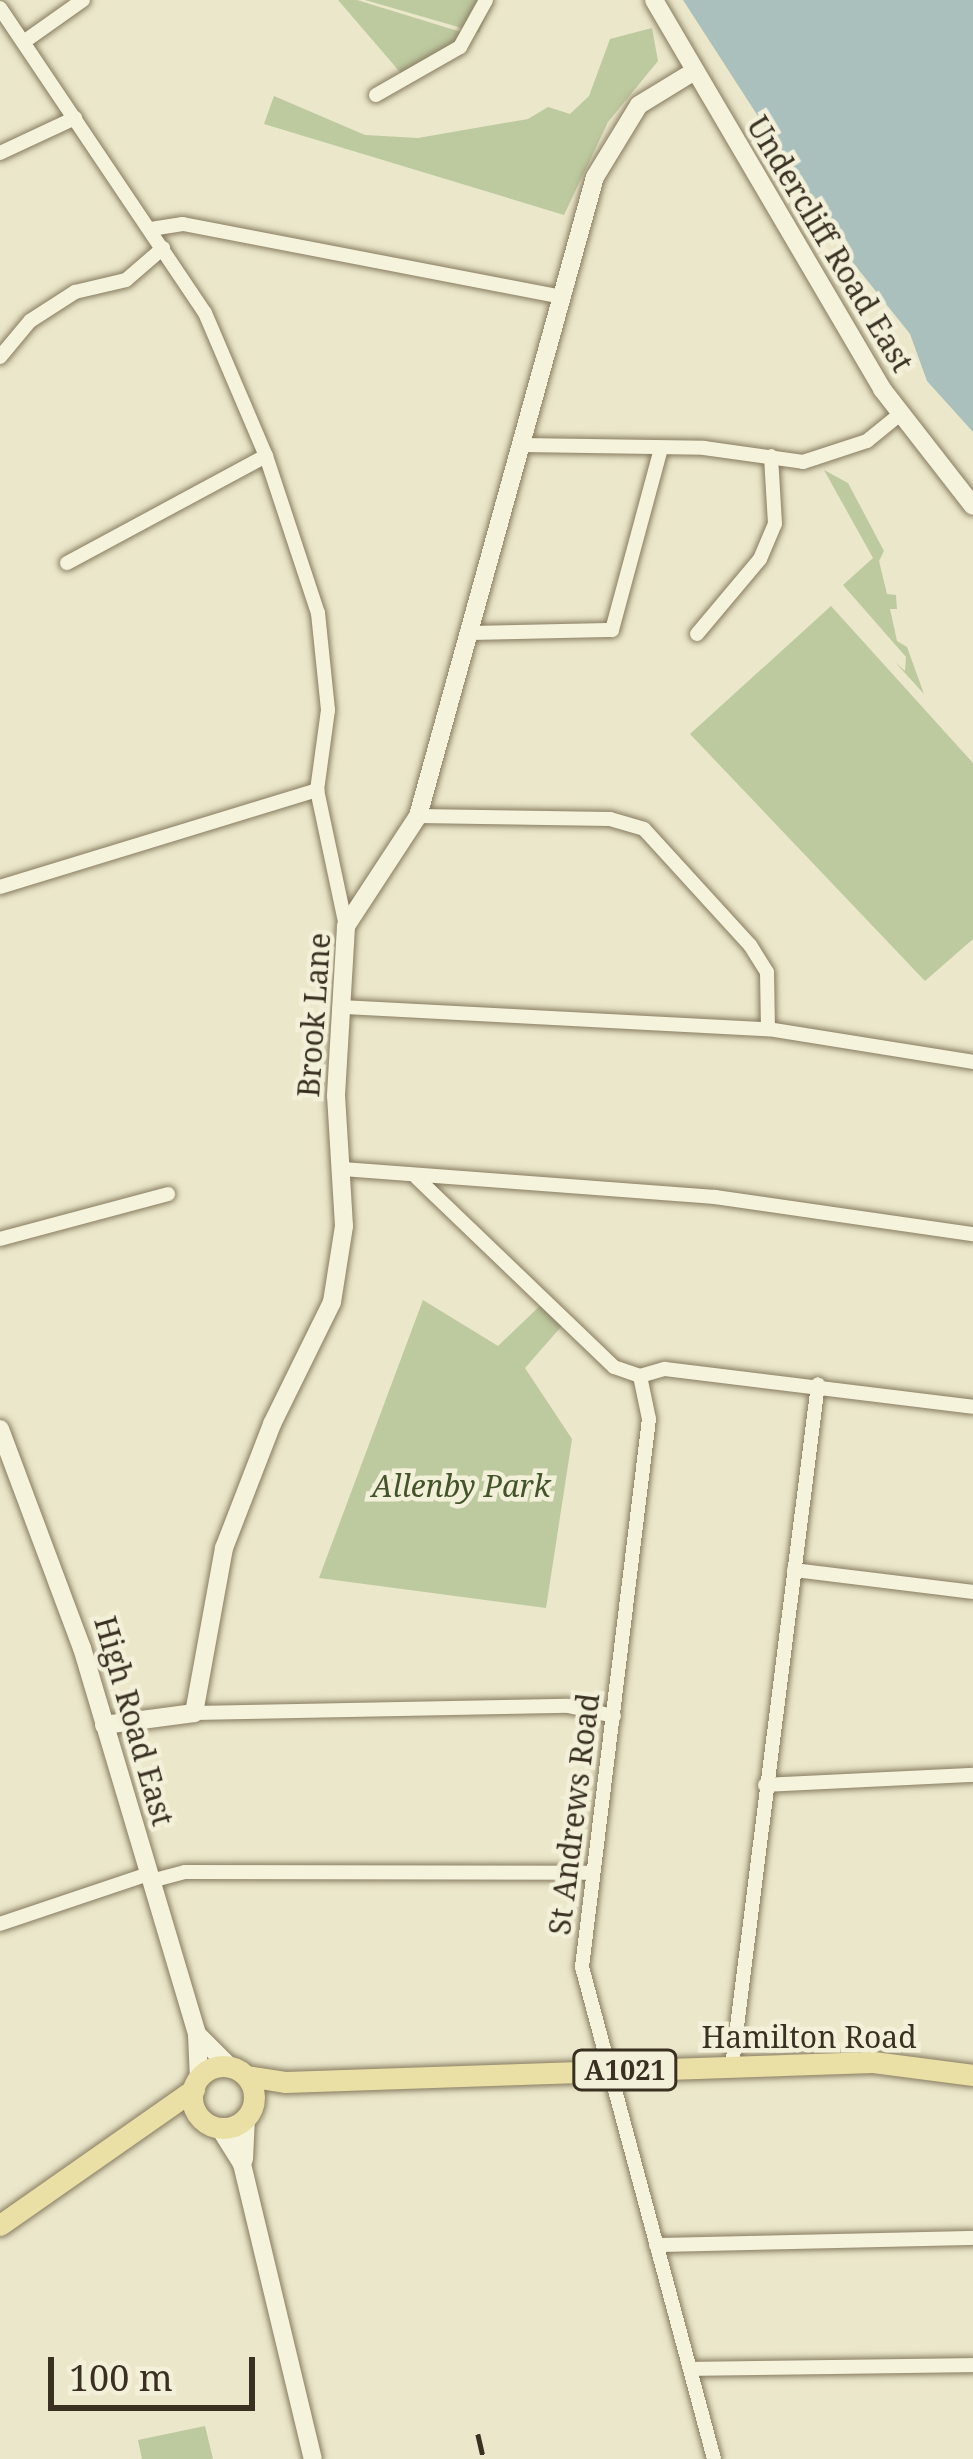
<!DOCTYPE html>
<style>
body{margin:0}
#map{position:relative;width:973px;height:2459px;overflow:hidden;background:#ebe7ca;font-family:"Noto Serif",serif}
div>[style]{position:absolute}
[style*='--x']{left:calc(var(--x)*1px);top:calc(var(--y)*1px);width:calc(var(--w)*1px);rotate:calc(var(--a)*1deg)}
.green>*{inset:0;background:#bdc99f}
.water>*{inset:0;background:#aac0bd}
.roads{filter:drop-shadow(0 0 3px #877b60) drop-shadow(0 0 3px #877b60)}
.minor>*{height:14px;margin:-7px;padding:0 7px;transform-origin:7px;border-radius:7px;background:#f6f3dd}
.tertiary>*{height:18px;margin:-9px;padding:0 9px;transform-origin:9px;border-radius:9px;background:#f6f3dd}
.primary>*{height:21px;margin:-10.5px;padding:0 10.5px;transform-origin:10.5px;border-radius:10.5px;background:#eae0a6}
.primary>.ring{margin:-10.5px;padding:0;box-sizing:content-box;background:none;border:21px solid #eae0a6;border-radius:50%}
.rail>*{height:4.5px;margin-top:-2.25px;transform-origin:0;background:repeating-linear-gradient(90deg,#393022 0 21px,transparent 0 42px)}
span{translate:-50% -50%;white-space:nowrap;text-align:center;line-height:1.15;-webkit-text-stroke:9px #f3f0d9;paint-order:stroke}
.shield-label span{padding:3px 9px;background:#f3f0d9;border:3px solid;border-radius:9px;-webkit-text-stroke-width:0}
.shield-label{font-size:27px;color:#393022;font-weight:700}
.street-label{font-size:30px;color:#393022}
.park-label{font-size:30px;color:#43532a;font-style:italic}
.scale{position:absolute;left:48px;top:2357px;width:207px;height:54px;box-sizing:border-box;border:6px solid #393022;border-top:0;padding-left:15px;font-size:36px;line-height:42px;white-space:nowrap;color:#393022;-webkit-text-stroke:9px #f3f0d9;paint-order:stroke}
</style>
<div id="map">
<div class="green">
<i style="clip-path:polygon(338px 0,357px 0,474px 36px,406px 79px)"></i>
<i style="clip-path:polygon(365px 0,493px 0,479px 33px)"></i>
<i style="clip-path:polygon(652px 28px,658px 61px,608px 122px,564px 215px,264px 124px,274px 96px,365px 135px,418px 138px,528px 119px,548px 107px,570px 114px,589px 96px,610px 39px)"></i>
<i style="clip-path:polygon(824px 470px,848px 483px,884px 551px,879px 561px,887px 594px,896px 595px,897px 609px,890px 609px,897px 641px,907px 647px,924px 694px,895px 662px,905px 671px,906px 657px,843px 585px,873px 558px)"></i>
<i style="clip-path:polygon(831px 606px,973px 763px,973px 939px,925px 981px,690px 734px)"></i>
<i style="clip-path:polygon(423px 1300px,498px 1346px,546px 1300px,567px 1320px,525px 1368px,572px 1439px,546px 1608px,319px 1578px)"></i>
<i style="clip-path:polygon(205px 2426px,213px 2459px,142px 2459px,138px 2440px)"></i>
</div>
<div class="water">
<i style="clip-path:polygon(683px 0,973px 0,973px 432px,927px 381px,910px 334px,850px 259px)"></i>
</div>
<div class="roads">
<div class="minor">
<i style="--x:0;--y:8;--w:367;--a:56.1"></i>
<i style="--x:205;--y:313;--w:155;--a:66.9"></i>
<i style="--x:266;--y:456;--w:165;--a:71.7"></i>
<i style="--x:318;--y:613;--w:98;--a:84.1"></i>
<i style="--x:328;--y:710;--w:81;--a:97.8"></i>
<i style="--x:317;--y:790;--w:139;--a:78"></i>
<i style="--x:25;--y:41;--w:71;--a:-35.3"></i>
<i style="--x:376;--y:95;--w:97;--a:-29.7"></i>
<i style="--x:460;--y:47;--w:54;--a:-61"></i>
<i style="--x:0;--y:153;--w:83;--a:-25"></i>
<i style="--x:151;--y:229;--w:32;--a:-9"></i>
<i style="--x:183;--y:224;--w:387;--a:10.9"></i>
<i style="--x:0;--y:357;--w:47;--a:-50.2"></i>
<i style="--x:30;--y:321;--w:54;--a:-32.8"></i>
<i style="--x:75;--y:292;--w:52;--a:-13.2"></i>
<i style="--x:126;--y:280;--w:49;--a:-40.9"></i>
<i style="--x:522;--y:445;--w:182;--a:0.9"></i>
<i style="--x:704;--y:448;--w:100;--a:8"></i>
<i style="--x:803;--y:462;--w:67;--a:-18.2"></i>
<i style="--x:867;--y:441;--w:41;--a:-39.1"></i>
<i style="--x:67;--y:563;--w:226;--a:-28.3"></i>
<i style="--x:467;--y:633;--w:145;--a:-1.2"></i>
<i style="--x:612;--y:630;--w:188;--a:-74.9"></i>
<i style="--x:697;--y:634;--w:98;--a:-50"></i>
<i style="--x:760;--y:559;--w:38;--a:-67"></i>
<i style="--x:775;--y:524;--w:68;--a:-93.4"></i>
<i style="--x:418;--y:816;--w:192;--a:0.9"></i>
<i style="--x:610;--y:819;--w:35;--a:16"></i>
<i style="--x:644;--y:829;--w:157;--a:47.6"></i>
<i style="--x:750;--y:945;--w:32;--a:58"></i>
<i style="--x:767;--y:972;--w:57;--a:89"></i>
<i style="--x:0;--y:887;--w:332;--a:-17"></i>
<i style="--x:343;--y:1007;--w:426;--a:3"></i>
<i style="--x:768;--y:1029;--w:208;--a:9.1"></i>
<i style="--x:343;--y:1169;--w:373;--a:4.3"></i>
<i style="--x:715;--y:1197;--w:261;--a:8.2"></i>
<i style="--x:417;--y:1178;--w:273;--a:43.8"></i>
<i style="--x:614;--y:1367;--w:28;--a:19"></i>
<i style="--x:640;--y:1376;--w:26;--a:-16"></i>
<i style="--x:665;--y:1369;--w:310;--a:7"></i>
<i style="--x:0;--y:1239;--w:174;--a:-15"></i>
<i style="--x:640;--y:1376;--w:44;--a:78.2"></i>
<i style="--x:649;--y:1419;--w:552;--a:96.97"></i>
<i style="--x:582;--y:1967;--w:509;--a:74.98"></i>
<i style="--x:794;--y:1570;--w:180;--a:7"></i>
<i style="--x:194;--y:1713;--w:374;--a:-1.1"></i>
<i style="--x:568;--y:1706;--w:47;--a:12.3"></i>
<i style="--x:765;--y:1785;--w:208;--a:-2.8"></i>
<i style="--x:151;--y:1881;--w:35;--a:-15"></i>
<i style="--x:185;--y:1872;--w:406;--a:0.1"></i>
<i style="--x:0;--y:1924;--w:157;--a:-18.6"></i>
<i style="--x:732;--y:2066;--w:687;--a:-82.81"></i>
<i style="--x:656;--y:2245;--w:317;--a:-1.3"></i>
<i style="--x:690;--y:2369;--w:283;--a:-0.8"></i>
</div>
<div class="tertiary">
<i style="--x:654;--y:0;--w:451;--a:59.6"></i>
<i style="--x:882;--y:389;--w:148;--a:52.1"></i>
<i style="--x:0;--y:1429;--w:234;--a:69.5"></i>
<i style="--x:82;--y:1648;--w:403;--a:73.4"></i>
<i style="--x:197;--y:2034;--w:45;--a:87.5"></i>
<i style="--x:104;--y:1725;--w:91;--a:-7.6"></i>
<i style="--x:194;--y:1713;--w:168;--a:-79.7"></i>
<i style="--x:224;--y:1548;--w:133;--a:-68.8"></i>
<i style="--x:272;--y:1424;--w:136;--a:-63.8"></i>
<i style="--x:332;--y:1302;--w:77;--a:-81"></i>
<i style="--x:344;--y:1226;--w:131;--a:-93.5"></i>
<i style="--x:336;--y:1095;--w:169;--a:-86.6"></i>
<i style="--x:346;--y:926;--w:131;--a:-56.8"></i>
<i style="--x:418;--y:816;--w:663;--a:-74.52"></i>
<i style="--x:595;--y:177;--w:84;--a:-58.6"></i>
<i style="--x:639;--y:105;--w:63;--a:-31.4"></i>
<i style="--x:197;--y:2034;--w:45;--a:45"></i>
<i style="--x:219;--y:2127;--w:44;--a:58.1"></i>
<i style="--x:242;--y:2164;--w:303;--a:76.5"></i>
<i style="--x:244;--y:2159;--w:42;--a:-87.3"></i>
</div>
<div class="primary">
<i class="ring" style="left:192px;top:2066px;width:41px;height:41px"></i>
<i style="--x:247;--y:2076;--w:38;--a:9"></i>
<i style="--x:285;--y:2082;--w:588;--a:-1.95"></i>
<i style="--x:873;--y:2062;--w:101;--a:7.4"></i>
<i style="--x:0;--y:2225;--w:237;--a:-35"></i>
</div>
</div>
<div class="rail">
<i style="--x:478;--y:2434;--w:26;--a:77"></i>
</div>
<div class="shield-label">
<span style="left:625px;top:2070px">A1021</span>
</div>
<div class="street-label">
<span style="left:830px;top:244px;rotate:59deg">Undercliff Road East</span>
<span style="left:314px;top:1015px;rotate:-86deg">Brook Lane</span>
<span style="left:134px;top:1721px;rotate:74deg">High Road East</span>
<span style="left:574px;top:1814px;rotate:-83deg">St Andrews Road</span>
<span style="left:809px;top:2037px">Hamilton Road</span>
</div>
<div class="park-label">
<span style="left:461px;top:1486px">Allenby Park</span>
</div>
<div class="scale">100 m</div>
</div>
